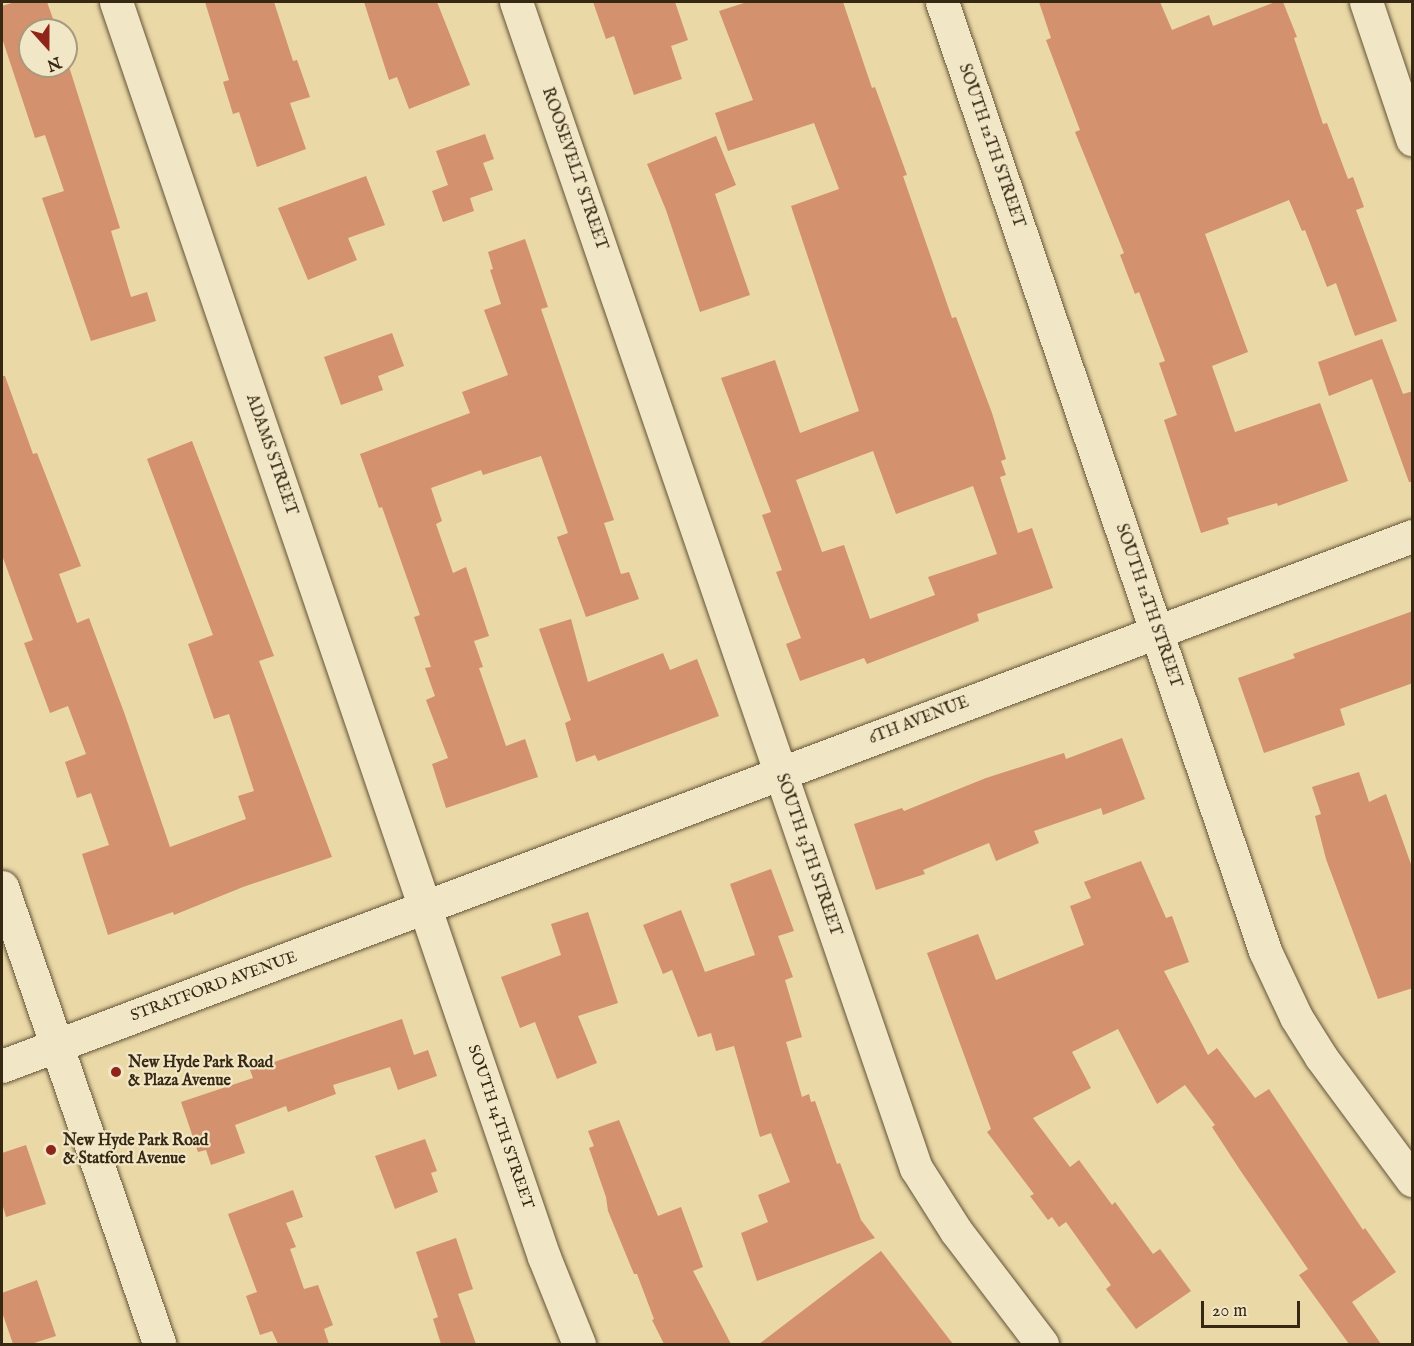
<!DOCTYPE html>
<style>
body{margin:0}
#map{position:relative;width:1414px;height:1346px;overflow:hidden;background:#ead8a6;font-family:"IM FELL English",serif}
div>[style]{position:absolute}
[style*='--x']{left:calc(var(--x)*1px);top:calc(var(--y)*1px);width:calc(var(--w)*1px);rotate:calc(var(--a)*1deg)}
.building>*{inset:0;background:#d3916d}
.roads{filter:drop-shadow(0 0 2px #645438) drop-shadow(0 0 2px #645438)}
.minor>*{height:33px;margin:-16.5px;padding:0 16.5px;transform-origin:16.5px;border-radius:16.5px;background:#f1e6c5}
.secondary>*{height:33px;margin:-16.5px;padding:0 16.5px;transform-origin:16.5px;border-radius:16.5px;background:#f1e6c5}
.dots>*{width:16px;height:16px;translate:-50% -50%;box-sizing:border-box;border:3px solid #f1e6c5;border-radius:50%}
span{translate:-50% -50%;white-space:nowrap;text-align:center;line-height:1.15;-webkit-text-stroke:4.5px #f1e6c5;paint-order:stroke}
.street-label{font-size:16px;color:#372814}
.poi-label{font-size:16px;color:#372814;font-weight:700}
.left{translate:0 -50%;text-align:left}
.frame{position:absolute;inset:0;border:3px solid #372814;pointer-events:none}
.north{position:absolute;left:18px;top:18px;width:60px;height:60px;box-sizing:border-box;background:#f1e6c5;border:2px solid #a79a7e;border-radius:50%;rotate:159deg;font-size:16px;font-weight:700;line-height:24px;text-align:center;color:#372814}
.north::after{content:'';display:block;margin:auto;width:21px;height:27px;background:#8f2418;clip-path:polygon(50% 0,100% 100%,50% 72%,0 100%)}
.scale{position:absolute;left:1201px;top:1301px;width:99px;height:27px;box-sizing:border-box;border:3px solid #372814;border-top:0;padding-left:8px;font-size:18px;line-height:21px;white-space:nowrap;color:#372814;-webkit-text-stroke:4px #f1e6c5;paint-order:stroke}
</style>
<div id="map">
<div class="building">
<i style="clip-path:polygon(15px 2px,47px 2px,57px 30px,30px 30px,30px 66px,66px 66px,66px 57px,120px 228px,111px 231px,131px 297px,147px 292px,156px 321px,91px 341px,42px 198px,64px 191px,45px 135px,35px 138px,2px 38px,2px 6px)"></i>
<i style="clip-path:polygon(205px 2px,274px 2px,293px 61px,297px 60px,310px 97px,290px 103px,306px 149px,257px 167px,239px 112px,233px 114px,223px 82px,229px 80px)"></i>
<i style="clip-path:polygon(364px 2px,437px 2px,470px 85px,409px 109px,397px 77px,389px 80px)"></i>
<i style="clip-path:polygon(593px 2px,675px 2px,688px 40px,671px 46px,682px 79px,634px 95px,614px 36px,606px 39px)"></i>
<i style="clip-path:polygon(evenodd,747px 2px,843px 2px,872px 88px,875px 87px,907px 175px,903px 176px,952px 318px,956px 317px,992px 413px,1006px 459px,1001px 461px,1006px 475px,1000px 477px,1018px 533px,1032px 528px,1053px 588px,977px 614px,979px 621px,867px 664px,864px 658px,800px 681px,786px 644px,801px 638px,776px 572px,782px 570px,762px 515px,771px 512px,721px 378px,775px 360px,800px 433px,859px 411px,791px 206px,839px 189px,814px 123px,728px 151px,715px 113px,753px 100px,719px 11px,747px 2px,873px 451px,896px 514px,973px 486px,997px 554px,928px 577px,935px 595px,870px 619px,844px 545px,822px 552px,796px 480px,873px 451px)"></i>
<i style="clip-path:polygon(1039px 2px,1160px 2px,1172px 30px,1209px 15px,1213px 26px,1275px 2px,1283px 2px,1297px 37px,1294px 38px,1323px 124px,1327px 123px,1348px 179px,1353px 177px,1364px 207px,1356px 210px,1397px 321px,1355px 336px,1336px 283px,1327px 287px,1305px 230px,1302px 231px,1289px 200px,1205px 234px,1248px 352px,1212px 366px,1235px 432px,1320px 403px,1348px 481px,1278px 506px,1277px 503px,1227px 518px,1229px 524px,1201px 533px,1164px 420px,1177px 415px,1159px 363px,1165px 361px,1139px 292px,1135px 294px,1120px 255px,1124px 253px,1075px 132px,1080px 130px,1046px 40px,1051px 38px)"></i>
<i style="clip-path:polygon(485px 134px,494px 159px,483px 163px,493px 190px,470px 198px,474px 211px,443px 222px,432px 191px,448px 185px,436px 151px)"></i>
<i style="clip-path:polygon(716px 136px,736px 185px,715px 194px,750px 295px,700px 312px,666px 210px,647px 164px)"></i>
<i style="clip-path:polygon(366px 176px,385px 225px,348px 238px,357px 260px,308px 280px,278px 208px)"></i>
<i style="clip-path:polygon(525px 239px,548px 307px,541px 309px,614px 520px,604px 523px,621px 574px,629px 572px,639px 599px,586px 617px,557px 537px,568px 533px,541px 456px,483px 475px,481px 470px,431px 488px,442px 521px,436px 524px,453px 573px,466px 567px,489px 636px,474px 641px,483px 667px,479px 668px,506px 746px,525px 739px,538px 777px,446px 808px,432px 764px,448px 758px,426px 700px,435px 696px,425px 668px,431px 667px,414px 617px,420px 615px,382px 507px,379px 508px,360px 454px,470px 413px,462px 392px,508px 375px,484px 310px,501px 304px,490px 270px,493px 269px,488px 252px)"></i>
<i style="clip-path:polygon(392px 333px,404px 366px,378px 376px,383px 390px,341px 405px,324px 357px)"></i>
<i style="clip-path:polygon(1382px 339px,1403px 394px,1413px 391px,1413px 482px,1409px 482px,1372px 379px,1329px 396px,1318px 362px)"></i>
<i style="clip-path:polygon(2px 376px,5px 376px,33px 454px,37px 453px,81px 566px,59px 574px,77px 623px,89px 618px,125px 715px,170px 847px,246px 819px,238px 796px,254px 791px,229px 714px,214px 719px,188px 644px,213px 635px,147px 459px,192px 441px,274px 656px,259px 661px,332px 857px,243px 887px,174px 915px,173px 912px,108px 935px,82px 854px,109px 845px,91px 793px,77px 798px,65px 762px,86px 754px,68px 706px,50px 713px,24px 643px,33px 640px,2px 555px)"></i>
<i style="clip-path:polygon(1413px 611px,1413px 683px,1340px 709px,1345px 725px,1264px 753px,1238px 678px,1295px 658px,1293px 654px)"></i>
<i style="clip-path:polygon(571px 619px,588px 682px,663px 653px,670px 670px,697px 659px,719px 716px,598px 761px,595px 755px,576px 762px,565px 723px,571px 720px,539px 629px)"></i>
<i style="clip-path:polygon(1122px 738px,1145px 799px,1103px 815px,1101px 808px,1034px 831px,1039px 843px,996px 861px,989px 843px,923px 870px,925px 874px,876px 890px,854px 824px,902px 808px,904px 811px,986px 778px,1064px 753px,1066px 759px)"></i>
<i style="clip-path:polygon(1359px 772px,1369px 802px,1386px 794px,1413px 870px,1413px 988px,1378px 999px,1326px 859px,1315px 816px,1321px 814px,1312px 787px)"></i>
<i style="clip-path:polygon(1141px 861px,1166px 918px,1172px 916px,1189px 962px,1164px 971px,1208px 1055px,1217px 1048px,1255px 1098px,1269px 1089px,1363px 1230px,1365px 1228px,1396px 1272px,1352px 1302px,1381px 1344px,1349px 1344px,1299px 1275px,1308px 1269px,1240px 1170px,1212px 1127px,1215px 1125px,1185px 1085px,1157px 1104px,1118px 1029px,1072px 1052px,1091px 1088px,1033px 1118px,1070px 1167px,1079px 1160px,1112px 1205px,1115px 1202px,1153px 1254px,1160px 1249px,1191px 1291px,1136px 1329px,1106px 1289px,1111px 1285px,1066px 1222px,1059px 1227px,1052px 1217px,1048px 1220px,1030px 1196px,1034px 1194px,987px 1132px,991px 1129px,927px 953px,978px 934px,996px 980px,1084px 945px,1070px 906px,1091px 898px,1084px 882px)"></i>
<i style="clip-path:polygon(771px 869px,794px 931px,778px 936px,793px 977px,785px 980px,802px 1037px,786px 1042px,802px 1097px,809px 1094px,811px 1102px,815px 1101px,837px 1164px,840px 1163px,861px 1220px,875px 1238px,757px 1281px,741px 1233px,768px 1222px,758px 1195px,790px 1182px,771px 1133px,760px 1137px,734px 1046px,716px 1051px,711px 1033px,698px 1037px,672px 970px,663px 974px,643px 925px,681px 910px,705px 972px,755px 955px,730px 884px)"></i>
<i style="clip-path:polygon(588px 912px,618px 1003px,578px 1016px,597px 1063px,557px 1079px,535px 1022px,520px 1028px,501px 977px,561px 955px,551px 924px)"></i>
<i style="clip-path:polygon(402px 1019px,414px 1055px,428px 1050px,437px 1076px,398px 1090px,390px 1067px,333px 1085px,336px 1094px,288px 1112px,286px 1106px,235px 1125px,245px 1153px,211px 1165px,206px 1150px,198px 1152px,181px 1102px,253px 1078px,250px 1070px)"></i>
<i style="clip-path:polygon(619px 1120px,658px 1216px,681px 1207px,703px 1267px,693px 1271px,731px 1344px,664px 1344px,652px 1320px,654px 1319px,637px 1274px,634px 1274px,608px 1211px,606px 1197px,589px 1148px,594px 1146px,588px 1131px)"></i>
<i style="clip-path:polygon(425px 1139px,437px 1171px,431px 1173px,438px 1192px,395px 1209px,375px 1156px)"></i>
<i style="clip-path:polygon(26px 1145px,46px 1204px,6px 1217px,2px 1203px,2px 1153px)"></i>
<i style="clip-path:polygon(293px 1190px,303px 1217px,286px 1223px,296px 1247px,290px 1249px,304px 1289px,318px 1285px,333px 1325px,324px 1329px,329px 1344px,278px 1344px,272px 1331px,260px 1335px,246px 1296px,257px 1292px,228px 1214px)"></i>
<i style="clip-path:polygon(456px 1238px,473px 1289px,458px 1294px,476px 1344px,441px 1344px,433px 1319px,438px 1317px,416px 1252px)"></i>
<i style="clip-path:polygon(881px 1251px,953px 1344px,759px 1344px)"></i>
<i style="clip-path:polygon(37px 1280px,56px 1336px,31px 1344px,13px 1344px,2px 1312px,2px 1293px)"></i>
</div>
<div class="roads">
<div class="minor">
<i style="--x:116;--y:2;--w:1326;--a:71.17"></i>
<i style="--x:544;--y:1257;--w:94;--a:68.1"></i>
<i style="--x:516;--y:2;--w:1233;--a:71.07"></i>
<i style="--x:916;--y:1168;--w:75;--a:57.6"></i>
<i style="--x:956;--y:1231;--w:142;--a:52.7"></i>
<i style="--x:942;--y:2;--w:1002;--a:71.2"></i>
<i style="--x:1265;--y:951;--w:73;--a:64.8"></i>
<i style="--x:1296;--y:1017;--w:47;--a:58"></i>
<i style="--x:1321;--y:1057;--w:153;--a:53.5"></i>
<i style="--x:1366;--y:2;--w:145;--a:71.4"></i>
<i style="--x:2;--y:1066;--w:1506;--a:-20.6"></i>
</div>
<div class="secondary">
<i style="--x:2;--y:887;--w:483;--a:71"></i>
</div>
</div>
<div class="dots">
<i style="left:116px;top:1072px;background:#8f2418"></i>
<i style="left:51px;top:1150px;background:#8f2418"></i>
</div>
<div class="street-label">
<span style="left:991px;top:146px;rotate:71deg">SOUTH 12TH STREET</span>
<span style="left:574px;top:169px;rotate:71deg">ROOSEVELT STREET</span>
<span style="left:271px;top:455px;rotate:71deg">ADAMS STREET</span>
<span style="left:1148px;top:606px;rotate:71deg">SOUTH 12TH STREET</span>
<span style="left:919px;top:721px;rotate:-21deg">6TH AVENUE</span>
<span style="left:808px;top:855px;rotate:71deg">SOUTH 13TH STREET</span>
<span style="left:214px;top:987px;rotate:-20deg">STRATFORD AVENUE</span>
<span style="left:500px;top:1127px;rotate:71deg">SOUTH 14TH STREET</span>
</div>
<div class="poi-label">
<span class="left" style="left:128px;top:1072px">New Hyde Park Road<br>&amp; Plaza Avenue</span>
<span class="left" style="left:63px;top:1150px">New Hyde Park Road<br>&amp; Statford Avenue</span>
</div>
<div class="frame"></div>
<div class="north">N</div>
<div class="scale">20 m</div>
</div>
